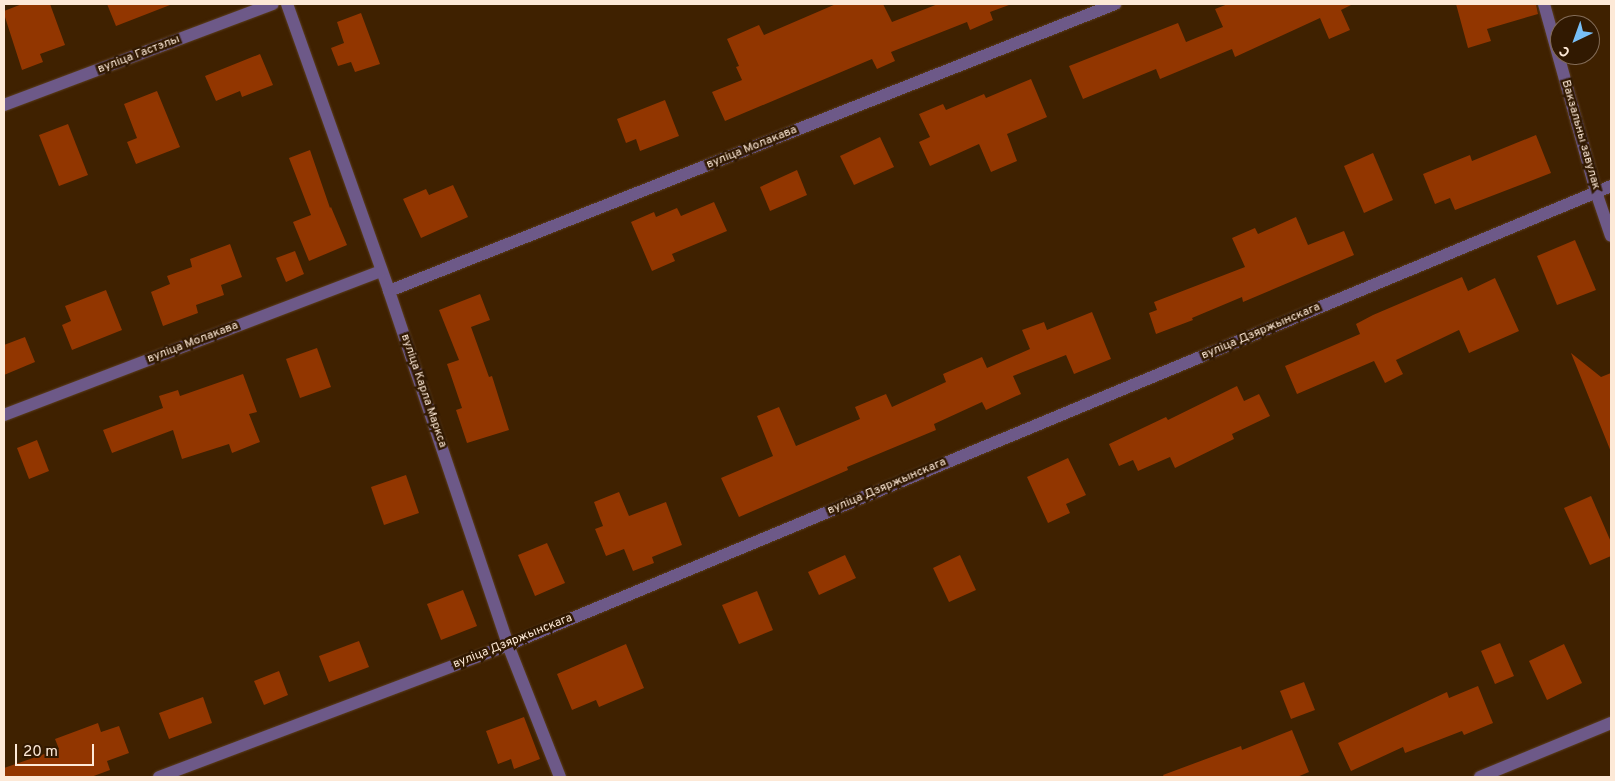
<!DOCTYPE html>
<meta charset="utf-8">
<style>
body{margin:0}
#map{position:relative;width:1615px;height:781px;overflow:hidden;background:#3f2100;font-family:Overpass,sans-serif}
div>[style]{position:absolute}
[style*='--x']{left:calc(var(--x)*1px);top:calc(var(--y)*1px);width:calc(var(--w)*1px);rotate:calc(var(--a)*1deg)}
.building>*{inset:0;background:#923600}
.roads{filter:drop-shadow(0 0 1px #5a3d1e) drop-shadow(0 0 1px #5a3d1e)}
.minor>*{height:12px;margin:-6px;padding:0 6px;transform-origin:6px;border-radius:6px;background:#6d5988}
span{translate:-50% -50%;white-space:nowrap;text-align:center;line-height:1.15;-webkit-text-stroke:5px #311901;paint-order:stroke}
.street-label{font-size:12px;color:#fde9d7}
.frame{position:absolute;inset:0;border:5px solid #fde9d7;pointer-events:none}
.north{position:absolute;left:1550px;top:15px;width:50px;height:50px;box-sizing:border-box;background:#311901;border:1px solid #836c57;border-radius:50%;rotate:222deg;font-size:14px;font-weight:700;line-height:20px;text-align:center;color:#fde9d7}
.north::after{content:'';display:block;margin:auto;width:18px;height:22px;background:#78bff7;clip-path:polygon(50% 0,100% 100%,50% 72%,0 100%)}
.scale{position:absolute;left:15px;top:744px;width:79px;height:22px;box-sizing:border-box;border:2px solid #fde9d7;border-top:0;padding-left:6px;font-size:15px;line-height:18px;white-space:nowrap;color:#fde9d7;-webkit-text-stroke:4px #311901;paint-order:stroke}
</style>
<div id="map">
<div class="building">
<i style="clip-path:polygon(22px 4px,50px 4px,65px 45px,40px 54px,43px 62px,22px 70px,4px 14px,4px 11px)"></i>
<i style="clip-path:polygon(107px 4px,170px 4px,170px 5px,116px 26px)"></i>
<i style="clip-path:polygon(836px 4px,883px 4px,892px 22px,938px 4px,1009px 5px,990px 12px,993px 20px,970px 30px,967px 22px,891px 52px,895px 61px,877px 69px,872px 59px,725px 121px,712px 92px,742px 80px,736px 67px,739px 66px,727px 39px,759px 25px,764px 35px)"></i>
<i style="clip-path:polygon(1228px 4px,1353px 4px,1341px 10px,1350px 30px,1329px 39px,1320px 18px,1235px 57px,1232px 49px,1160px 79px,1156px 69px,1083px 99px,1069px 66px,1178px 23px,1186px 42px,1223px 27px,1215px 9px)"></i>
<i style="clip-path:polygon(1456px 4px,1536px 4px,1538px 14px,1487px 29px,1491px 41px,1468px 48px)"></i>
<i style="clip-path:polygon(361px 13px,380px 64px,355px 72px,351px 62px,338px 66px,331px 48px,344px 43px,337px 22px)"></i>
<i style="clip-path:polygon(260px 54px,273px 85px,242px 97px,240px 91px,216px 101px,205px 76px)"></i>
<i style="clip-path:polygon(1031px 79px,1047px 117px,1007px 134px,1017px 161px,991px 172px,979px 144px,930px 166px,919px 142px,930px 137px,919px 114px,943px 104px,946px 110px,984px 94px,986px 98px)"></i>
<i style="clip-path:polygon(157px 91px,180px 147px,136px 164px,127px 142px,137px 138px,124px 104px)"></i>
<i style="clip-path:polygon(665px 100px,679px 136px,640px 151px,636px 139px,626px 143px,617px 119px)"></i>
<i style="clip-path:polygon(68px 124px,88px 175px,59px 186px,39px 135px)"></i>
<i style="clip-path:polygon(1536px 135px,1551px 173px,1455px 210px,1450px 198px,1435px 204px,1423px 174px,1470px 155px,1472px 161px)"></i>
<i style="clip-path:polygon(880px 137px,894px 167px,854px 185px,840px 156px)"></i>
<i style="clip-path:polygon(310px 150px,330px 208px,331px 207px,347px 245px,309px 261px,293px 222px,311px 215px,289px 158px)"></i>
<i style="clip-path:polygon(1373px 153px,1393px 200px,1364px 213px,1344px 166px)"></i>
<i style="clip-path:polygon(797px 170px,807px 195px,770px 211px,760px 187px)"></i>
<i style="clip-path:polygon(453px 185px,468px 217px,421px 238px,403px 199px,426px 189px,429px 195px)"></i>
<i style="clip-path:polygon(714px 202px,727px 231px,672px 254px,675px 261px,652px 271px,631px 222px,654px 212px,656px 217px,677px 208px,681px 216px)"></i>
<i style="clip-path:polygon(1296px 217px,1308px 245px,1344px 231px,1354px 255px,1243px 302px,1242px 297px,1192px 318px,1193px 320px,1156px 334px,1149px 313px,1157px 310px,1154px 302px,1245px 267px,1232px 238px,1255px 228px,1258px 234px)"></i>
<i style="clip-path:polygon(1575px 240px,1596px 290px,1557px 305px,1537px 256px)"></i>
<i style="clip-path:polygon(230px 244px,242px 277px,221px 285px,224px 295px,196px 305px,198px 313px,163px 326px,151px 292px,170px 284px,167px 276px,192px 267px,190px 259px)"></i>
<i style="clip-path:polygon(295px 251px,304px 274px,286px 282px,276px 258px)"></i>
<i style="clip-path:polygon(1462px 277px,1468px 291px,1495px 278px,1519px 331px,1469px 353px,1459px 330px,1396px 360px,1403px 374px,1385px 383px,1374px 361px,1297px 394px,1285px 366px,1360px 334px,1356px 324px,1373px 315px)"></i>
<i style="clip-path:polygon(106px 290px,122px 330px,72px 350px,62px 325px,71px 321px,65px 306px)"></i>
<i style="clip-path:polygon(480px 294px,490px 320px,471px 327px,489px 377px,492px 376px,509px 430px,467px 443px,456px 410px,462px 408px,447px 364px,459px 360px,439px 310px)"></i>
<i style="clip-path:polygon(1092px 312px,1111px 359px,1074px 374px,1066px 355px,1013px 376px,1021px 394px,986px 410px,982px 402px,934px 424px,936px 430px,847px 467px,848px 470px,739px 517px,721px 478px,773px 456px,757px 416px,779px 407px,796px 446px,860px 419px,855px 407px,886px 394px,892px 407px,946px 382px,943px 374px,982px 357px,987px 368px,1030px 349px,1022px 330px,1044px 322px,1047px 330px)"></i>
<i style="clip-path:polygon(25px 337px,35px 362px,4px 375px,4px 345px)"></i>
<i style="clip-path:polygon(317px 348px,331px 387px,300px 398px,286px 359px)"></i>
<i style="clip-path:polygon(1571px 353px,1601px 377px,1611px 373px,1611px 452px)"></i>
<i style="clip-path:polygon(243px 374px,257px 412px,249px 414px,260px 442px,232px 453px,229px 444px,182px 459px,173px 430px,112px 453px,103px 430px,163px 408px,159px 396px,178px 390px,180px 396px)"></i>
<i style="clip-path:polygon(1237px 386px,1244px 401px,1259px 394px,1270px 416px,1232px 434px,1234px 439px,1175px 468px,1170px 457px,1138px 471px,1133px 460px,1119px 466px,1109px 444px,1166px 417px,1168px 420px)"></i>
<i style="clip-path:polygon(37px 440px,49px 471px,29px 479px,17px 448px)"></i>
<i style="clip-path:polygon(1068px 458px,1086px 495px,1066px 504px,1070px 513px,1048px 523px,1027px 477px)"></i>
<i style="clip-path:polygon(406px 475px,419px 513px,384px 525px,371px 487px)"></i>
<i style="clip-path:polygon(619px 492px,629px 516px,666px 502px,682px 545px,652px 557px,654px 563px,633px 571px,624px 549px,606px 556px,595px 529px,603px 526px,594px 502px)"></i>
<i style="clip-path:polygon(1591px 496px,1611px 542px,1611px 556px,1590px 565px,1564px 508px)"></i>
<i style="clip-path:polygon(547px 543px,565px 583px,535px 596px,518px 555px)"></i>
<i style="clip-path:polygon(845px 555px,856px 578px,819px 595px,808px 572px)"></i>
<i style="clip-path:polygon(960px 555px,976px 590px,949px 602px,933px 568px)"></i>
<i style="clip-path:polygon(463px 590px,477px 626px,441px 640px,427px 604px)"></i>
<i style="clip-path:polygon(757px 591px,773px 630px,739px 644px,722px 605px)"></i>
<i style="clip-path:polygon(359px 641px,369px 667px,329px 682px,319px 656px)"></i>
<i style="clip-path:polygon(1500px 643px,1514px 676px,1495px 684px,1481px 651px)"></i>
<i style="clip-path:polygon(626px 644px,644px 688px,599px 707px,596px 700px,572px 710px,557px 674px)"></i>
<i style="clip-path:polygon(1564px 644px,1582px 683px,1547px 700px,1529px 661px)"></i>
<i style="clip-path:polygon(279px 671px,288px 695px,264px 705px,254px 681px)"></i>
<i style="clip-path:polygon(1304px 682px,1315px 710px,1291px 719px,1280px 691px)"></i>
<i style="clip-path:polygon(1478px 686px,1493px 723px,1464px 735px,1462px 731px,1405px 753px,1403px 747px,1351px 771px,1338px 743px,1447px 692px,1449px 698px)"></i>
<i style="clip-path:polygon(203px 697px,212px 723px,169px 739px,159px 713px)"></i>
<i style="clip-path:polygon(524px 717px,540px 759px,514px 769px,511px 759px,498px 764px,486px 731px)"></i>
<i style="clip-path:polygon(98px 723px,101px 732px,119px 726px,129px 753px,107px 761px,110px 770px,91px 777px,4px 777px,4px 768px,59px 749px,55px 739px)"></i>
<i style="clip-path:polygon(1292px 730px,1309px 772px,1297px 777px,1164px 777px,1163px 775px,1241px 746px,1242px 750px)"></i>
</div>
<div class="roads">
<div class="minor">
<i style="--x:287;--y:4;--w:305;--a:70.4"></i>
<i style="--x:389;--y:291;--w:373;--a:71.4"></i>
<i style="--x:508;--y:645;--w:142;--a:68.5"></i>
<i style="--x:1544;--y:4;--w:195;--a:74.5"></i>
<i style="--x:1596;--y:192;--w:46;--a:71.2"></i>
<i style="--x:4;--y:105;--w:287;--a:-20.6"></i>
<i style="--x:389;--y:291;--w:781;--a:-21.57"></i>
<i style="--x:4;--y:415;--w:404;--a:-20.9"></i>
<i style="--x:159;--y:777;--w:373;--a:-20.7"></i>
<i style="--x:508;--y:645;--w:1195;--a:-22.59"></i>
<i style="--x:1480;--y:777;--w:142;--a:-22.4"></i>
</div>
</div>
<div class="street-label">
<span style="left:139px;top:55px;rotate:-21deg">вуліца Гастэлы</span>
<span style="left:1580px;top:135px;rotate:74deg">Вакзальны завулак</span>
<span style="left:752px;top:148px;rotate:-22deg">вуліца Молакава</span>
<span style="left:1261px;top:332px;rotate:-23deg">вуліца Дзяржынскага</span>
<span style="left:193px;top:343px;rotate:-21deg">вуліца Молакава</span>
<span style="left:423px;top:391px;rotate:71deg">вуліца Карла Маркса</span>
<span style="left:887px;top:487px;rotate:-23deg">вуліца Дзяржынскага</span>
<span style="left:513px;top:642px;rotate:-22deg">вуліца Дзяржынскага</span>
</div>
<div class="frame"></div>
<div class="north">С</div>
<div class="scale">20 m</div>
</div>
